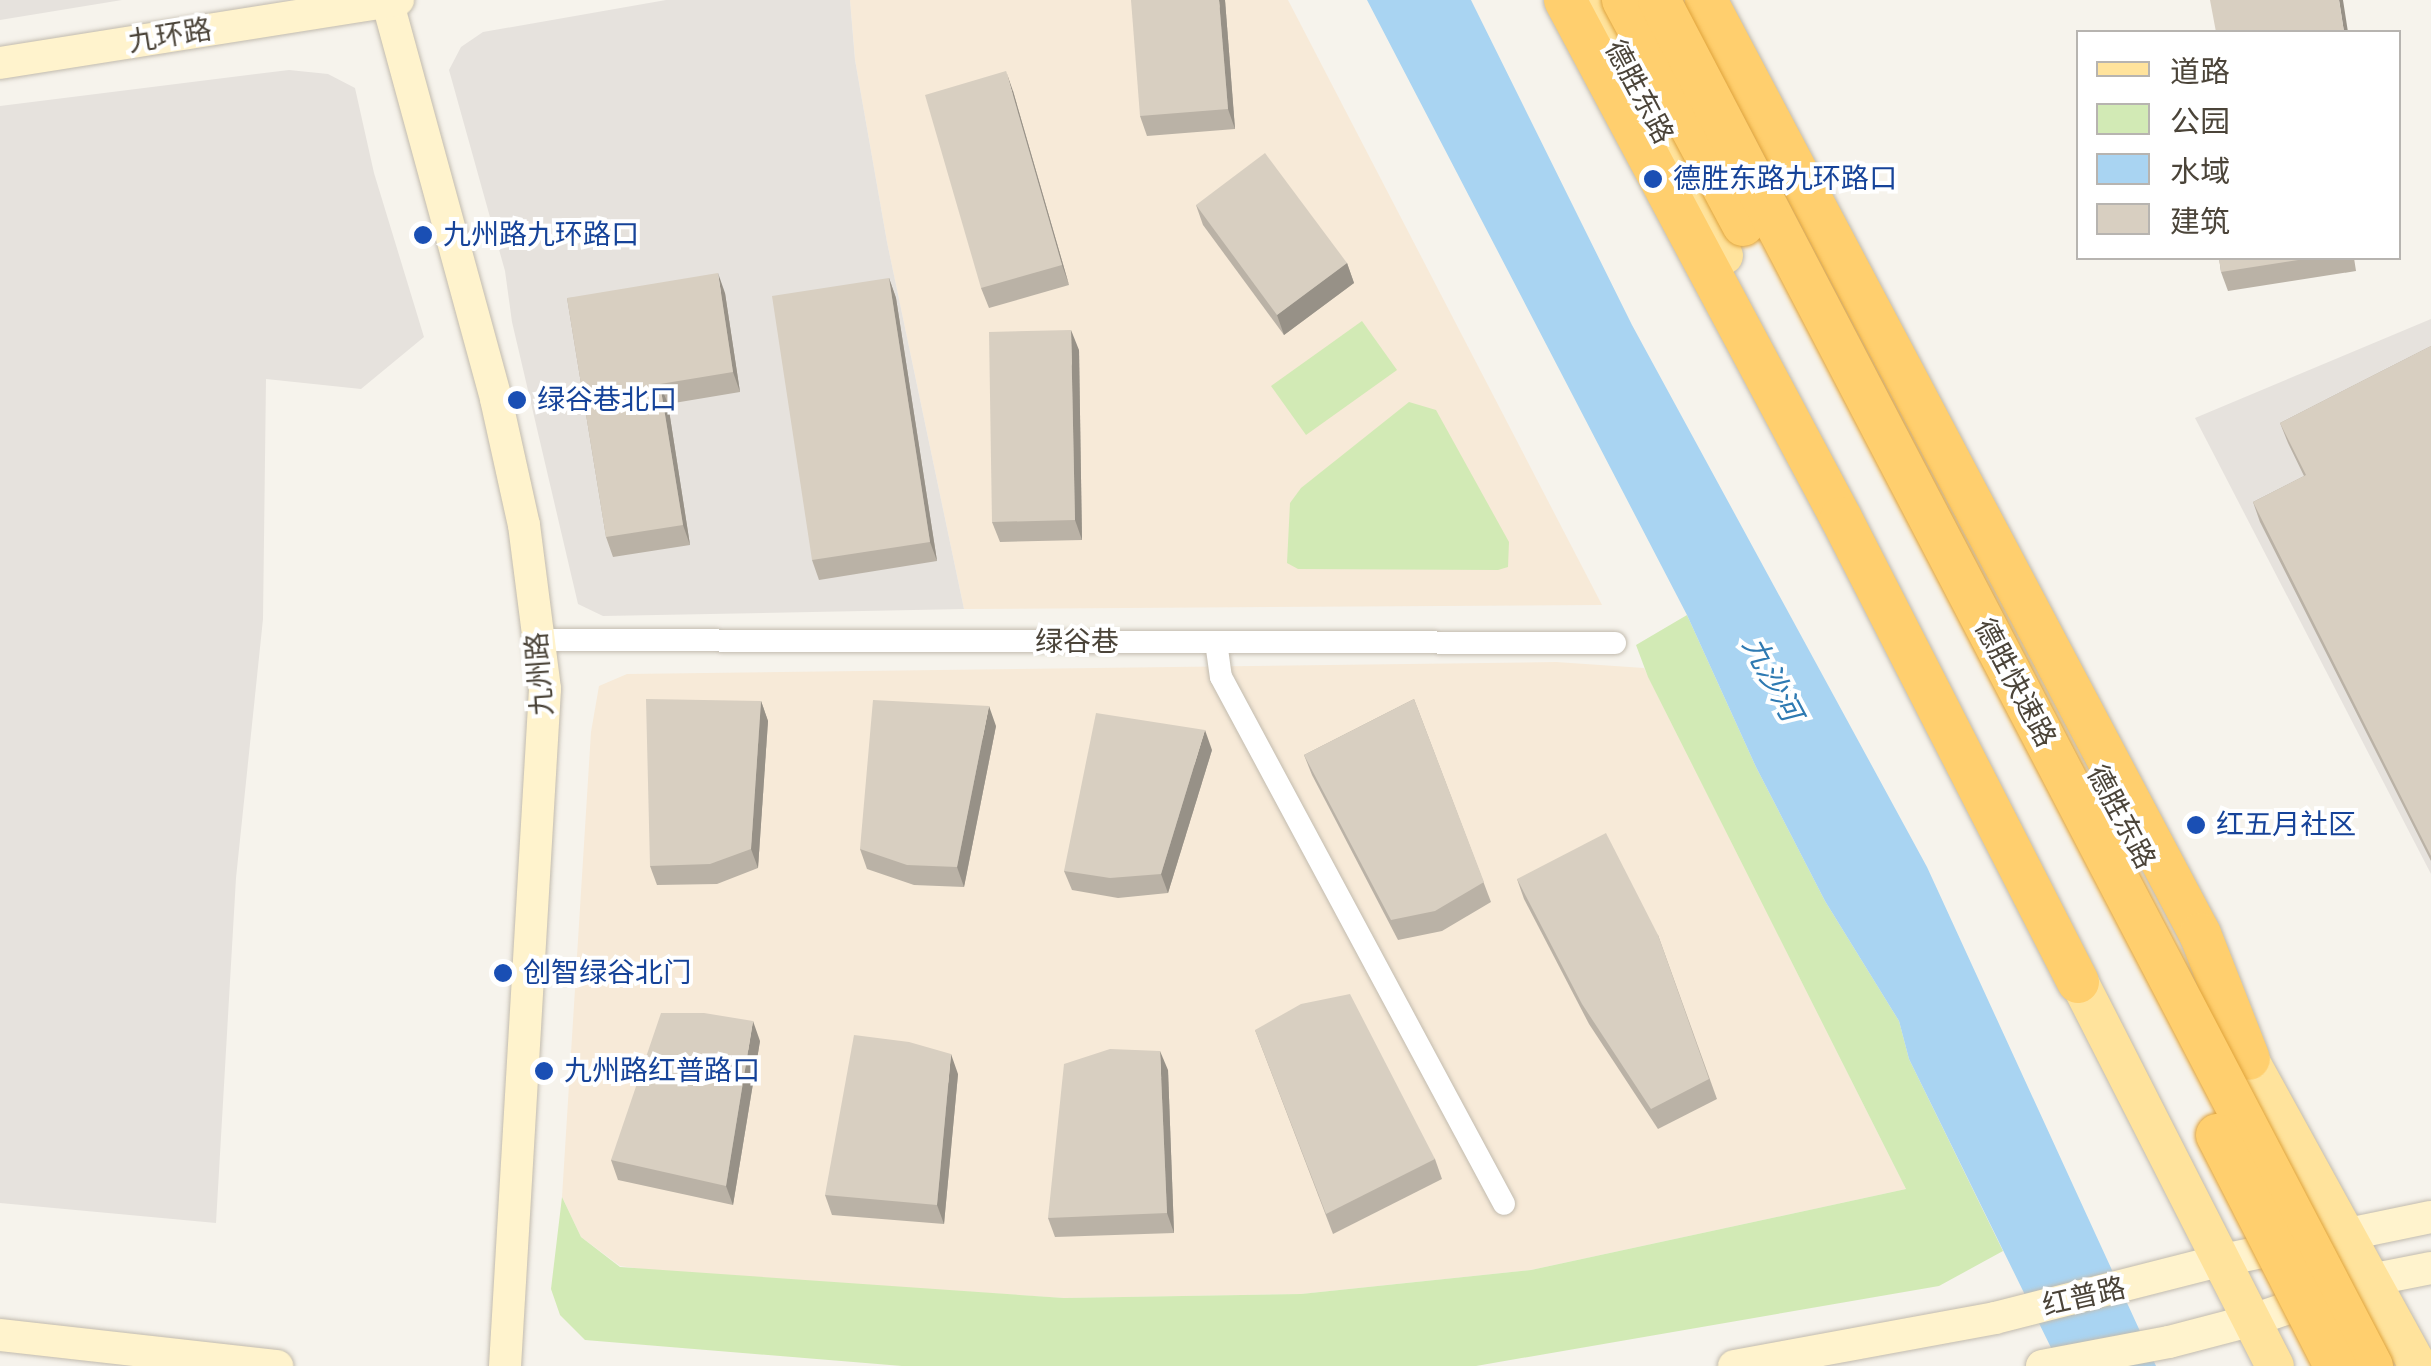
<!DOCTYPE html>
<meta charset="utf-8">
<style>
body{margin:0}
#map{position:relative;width:2431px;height:1366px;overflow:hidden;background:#f6f3ec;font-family:Roboto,"Noto Sans SC",sans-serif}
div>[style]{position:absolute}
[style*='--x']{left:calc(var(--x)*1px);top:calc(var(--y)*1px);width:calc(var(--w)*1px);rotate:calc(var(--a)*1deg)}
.commercial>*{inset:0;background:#f7ead8}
.industrial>*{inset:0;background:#e6e2dd}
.green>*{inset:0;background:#d2eab5}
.water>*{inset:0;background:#a9d4f2}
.roads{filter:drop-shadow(0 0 2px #c2bbae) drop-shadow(0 0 2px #c2bbae)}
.street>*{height:22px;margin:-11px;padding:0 11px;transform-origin:11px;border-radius:11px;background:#fff}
.secondary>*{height:32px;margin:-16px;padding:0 16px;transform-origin:16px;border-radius:16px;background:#fff3cd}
.primary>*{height:38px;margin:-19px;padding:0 19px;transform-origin:19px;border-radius:19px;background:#ffe39c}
.highway>*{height:42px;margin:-21px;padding:0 21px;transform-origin:21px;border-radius:21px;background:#ffcf6e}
.bridges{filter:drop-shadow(0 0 2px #e0a43c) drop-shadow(0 0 2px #e0a43c)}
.highway-bridge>*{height:42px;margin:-21px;padding:0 21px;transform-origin:21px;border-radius:21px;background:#ffcf6e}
.wall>*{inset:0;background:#bab2a6}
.shaded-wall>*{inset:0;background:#979187}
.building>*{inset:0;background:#d8cfc1}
.dots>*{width:28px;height:28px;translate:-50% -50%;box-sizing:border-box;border:5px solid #fff;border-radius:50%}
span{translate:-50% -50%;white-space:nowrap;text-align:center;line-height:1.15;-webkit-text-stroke:8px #fff;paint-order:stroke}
.street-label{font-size:28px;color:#4b4439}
.transit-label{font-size:28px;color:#164399}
.left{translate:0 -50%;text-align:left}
.water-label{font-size:30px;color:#2e7ab2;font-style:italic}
.legend{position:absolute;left:2076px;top:30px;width:325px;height:230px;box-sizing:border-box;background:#fff;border:2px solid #b7b4b0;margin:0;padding:12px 18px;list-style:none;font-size:30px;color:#4b4439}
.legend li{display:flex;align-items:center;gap:20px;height:50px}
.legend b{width:50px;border:2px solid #b7b4b0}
</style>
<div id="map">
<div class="commercial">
<i style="clip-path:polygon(850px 0,1288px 0,1602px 605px,964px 609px,887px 242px,855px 60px)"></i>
<i style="clip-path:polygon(1556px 662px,1644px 668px,1906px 1189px,1531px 1270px,1301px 1294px,1064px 1298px,670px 1273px,620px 1266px,581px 1237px,562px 1197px,591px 732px,599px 686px,627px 674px)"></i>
</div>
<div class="industrial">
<i style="clip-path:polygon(0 0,122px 0,0 20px)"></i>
<i style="clip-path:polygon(666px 0,850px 0,855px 60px,887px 242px,964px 609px,603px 616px,578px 604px,512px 322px,505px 271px,449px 70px,461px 47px,483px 32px)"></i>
<i style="clip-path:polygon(289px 70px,328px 74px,355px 88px,374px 173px,424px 337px,361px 389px,266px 379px,263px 619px,236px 878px,216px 1223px,0 1203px,0 106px)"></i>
<i style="clip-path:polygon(2431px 319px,2431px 874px,2195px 418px)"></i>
</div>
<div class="green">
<i style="clip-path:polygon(1362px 321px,1397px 370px,1306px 435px,1271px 386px)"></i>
<i style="clip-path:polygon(1409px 402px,1436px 410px,1509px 542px,1508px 567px,1498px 570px,1298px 569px,1287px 563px,1290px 503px,1301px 488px)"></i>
<i style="clip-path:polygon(1687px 615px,1756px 767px,1825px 901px,1899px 1021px,1909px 1059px,2003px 1251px,1939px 1286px,1476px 1366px,902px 1366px,585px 1340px,560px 1315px,551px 1289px,562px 1197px,581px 1237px,620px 1267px,1064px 1298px,1301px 1294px,1531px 1270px,1906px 1189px,1648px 677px,1636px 645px)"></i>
</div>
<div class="water">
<i style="clip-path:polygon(1367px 0,1471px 0,1632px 325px,1927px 867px,2156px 1366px,2060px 1366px,1909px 1059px,1899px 1021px,1825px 901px,1756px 767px,1687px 615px)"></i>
</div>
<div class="roads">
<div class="street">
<i style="--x:539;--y:640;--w:1076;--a:0.16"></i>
<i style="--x:1216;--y:642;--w:35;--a:82"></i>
<i style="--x:1221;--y:677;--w:598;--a:61.76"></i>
</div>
<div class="secondary">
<i style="--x:387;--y:0;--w:414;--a:74.7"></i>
<i style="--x:496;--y:399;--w:129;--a:77.5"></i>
<i style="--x:524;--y:525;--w:165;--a:82.7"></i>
<i style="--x:545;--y:689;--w:678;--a:93.38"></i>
<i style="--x:0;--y:63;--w:403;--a:-9"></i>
<i style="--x:0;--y:1335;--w:279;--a:6.4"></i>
<i style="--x:1734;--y:1366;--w:265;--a:-10.4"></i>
<i style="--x:1995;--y:1318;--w:235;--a:-14.3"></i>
<i style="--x:2223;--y:1260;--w:212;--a:-11.7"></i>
<i style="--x:2042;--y:1366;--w:129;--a:-10.7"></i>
<i style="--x:2169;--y:1342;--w:87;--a:-14.7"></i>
<i style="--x:2253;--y:1320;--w:124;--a:-18.9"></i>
<i style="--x:2370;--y:1280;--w:62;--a:-11.1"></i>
</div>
<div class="primary">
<i style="--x:1591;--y:0;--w:288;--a:62.5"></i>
<i style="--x:2066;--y:956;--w:460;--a:63"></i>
<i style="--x:2236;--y:1035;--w:378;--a:61.2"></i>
</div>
<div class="highway">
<i style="--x:1565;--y:0;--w:587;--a:61.95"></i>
<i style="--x:1841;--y:518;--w:521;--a:62.94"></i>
<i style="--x:1706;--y:0;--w:1057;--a:62.13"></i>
<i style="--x:2200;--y:934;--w:134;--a:68.6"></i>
</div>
</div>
<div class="bridges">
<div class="highway-bridge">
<i style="--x:1623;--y:0;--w:255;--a:61.9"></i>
<i style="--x:1659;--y:0;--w:1541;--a:62.44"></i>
<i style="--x:2217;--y:1135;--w:259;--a:62.9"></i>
</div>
</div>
<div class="wall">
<i style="clip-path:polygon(1225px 0,1235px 129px,1147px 136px,1140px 116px)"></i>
<i style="clip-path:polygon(1013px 91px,1069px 285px,989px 308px,981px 288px)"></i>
<i style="clip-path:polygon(1196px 205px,1347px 263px,1354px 283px,1284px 335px,1203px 225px)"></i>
<i style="clip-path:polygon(2219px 258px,2354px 258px,2356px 271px,2228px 291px,2221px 272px)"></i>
<i style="clip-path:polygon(889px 278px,896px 298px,937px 561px,819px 580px,812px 560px)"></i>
<i style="clip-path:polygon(725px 293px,740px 392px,668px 404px,690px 545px,613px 557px,606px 537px,567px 298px)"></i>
<i style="clip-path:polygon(2431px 346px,2431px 861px,2260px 522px,2253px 502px,2304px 476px,2288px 443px,2280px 423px)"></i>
<i style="clip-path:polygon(1079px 350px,1082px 540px,1000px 542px,992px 522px)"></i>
<i style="clip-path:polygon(1414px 699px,1491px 902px,1442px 931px,1398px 940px,1312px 775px,1304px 755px)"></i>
<i style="clip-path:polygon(761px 701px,768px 721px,758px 868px,717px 884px,657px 885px,650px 866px)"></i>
<i style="clip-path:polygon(996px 726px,964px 887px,914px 885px,867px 869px,860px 849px)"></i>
<i style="clip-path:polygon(1212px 750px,1168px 893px,1118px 898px,1072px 890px,1064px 871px)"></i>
<i style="clip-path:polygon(1517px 879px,1658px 935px,1717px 1099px,1658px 1129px,1589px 1024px,1524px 899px)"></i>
<i style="clip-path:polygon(1255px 1030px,1435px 1159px,1442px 1179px,1333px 1234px)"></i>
<i style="clip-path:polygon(760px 1041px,733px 1205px,618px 1180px,611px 1160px)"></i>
<i style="clip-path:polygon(1168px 1070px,1174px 1233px,1055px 1237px,1048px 1218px)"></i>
<i style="clip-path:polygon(958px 1074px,944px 1224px,832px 1215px,825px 1195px)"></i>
</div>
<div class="shaded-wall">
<i style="clip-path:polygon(1219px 0,1225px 0,1235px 129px,1228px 109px)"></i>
<i style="clip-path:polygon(2339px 0,2343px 0,2348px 32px,2344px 32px)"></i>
<i style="clip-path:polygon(1006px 71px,1013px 91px,1069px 285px,1062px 265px)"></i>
<i style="clip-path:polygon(1347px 263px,1354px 283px,1284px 335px,1277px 315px)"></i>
<i style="clip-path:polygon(718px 273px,725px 293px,740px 392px,733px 372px)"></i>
<i style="clip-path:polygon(889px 278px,896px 298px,937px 561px,930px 542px)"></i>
<i style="clip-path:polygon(1071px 330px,1079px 350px,1082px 540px,1075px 520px)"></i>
<i style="clip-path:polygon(660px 384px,668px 404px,690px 545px,683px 525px)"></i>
<i style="clip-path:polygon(761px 701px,768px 721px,758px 868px,751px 849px)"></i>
<i style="clip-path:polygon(989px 706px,996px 726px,964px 887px,957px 867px)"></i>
<i style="clip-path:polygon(1205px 730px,1212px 750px,1168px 893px,1161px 874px)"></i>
<i style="clip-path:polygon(753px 1021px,760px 1041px,733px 1205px,726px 1186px)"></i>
<i style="clip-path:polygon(1160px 1051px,1168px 1070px,1174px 1233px,1167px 1213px)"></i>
<i style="clip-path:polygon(951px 1054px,958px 1074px,944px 1224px,937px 1205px)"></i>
</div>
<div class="building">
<i style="clip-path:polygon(1131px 0,1219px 0,1228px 109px,1140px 116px)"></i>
<i style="clip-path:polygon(2210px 0,2339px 0,2344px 32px,2216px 32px)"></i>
<i style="clip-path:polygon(1006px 71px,1062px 265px,981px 288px,925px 95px)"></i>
<i style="clip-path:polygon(1265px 153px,1347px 263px,1277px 315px,1196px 205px)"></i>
<i style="clip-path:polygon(2219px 258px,2311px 258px,2221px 272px)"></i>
<i style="clip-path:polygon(718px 273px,733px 372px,660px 384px,683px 525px,606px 537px,567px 298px)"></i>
<i style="clip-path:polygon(889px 278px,930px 542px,812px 560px,772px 296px)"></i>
<i style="clip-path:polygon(1071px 330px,1075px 520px,992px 522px,989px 332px)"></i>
<i style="clip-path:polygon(2431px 346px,2431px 856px,2253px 502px,2306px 475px,2280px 423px)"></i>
<i style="clip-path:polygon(646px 699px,761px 701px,751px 849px,710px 864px,650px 866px)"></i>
<i style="clip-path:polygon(1414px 699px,1484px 882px,1435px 911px,1391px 920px,1304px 755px)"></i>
<i style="clip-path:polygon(873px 700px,989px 706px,957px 867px,907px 865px,860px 849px)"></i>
<i style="clip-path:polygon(1096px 713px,1205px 730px,1161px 874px,1110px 878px,1064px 871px)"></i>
<i style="clip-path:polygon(1606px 833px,1658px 935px,1709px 1079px,1651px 1109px,1582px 1004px,1517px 879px)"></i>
<i style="clip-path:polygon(1350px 994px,1435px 1159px,1326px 1214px,1255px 1030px,1301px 1004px)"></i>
<i style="clip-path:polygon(661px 1013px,704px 1013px,753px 1021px,726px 1186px,611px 1160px)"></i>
<i style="clip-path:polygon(854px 1035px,909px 1042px,951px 1054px,937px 1205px,825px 1195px)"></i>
<i style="clip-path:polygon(1110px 1049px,1160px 1051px,1167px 1213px,1048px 1218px,1064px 1064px)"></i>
</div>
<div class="dots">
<i style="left:1653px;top:179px;background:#1a4fb4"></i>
<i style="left:423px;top:235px;background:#1a4fb4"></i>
<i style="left:517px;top:400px;background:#1a4fb4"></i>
<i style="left:2196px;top:825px;background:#1a4fb4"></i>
<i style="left:503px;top:973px;background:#1a4fb4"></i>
<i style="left:544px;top:1071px;background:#1a4fb4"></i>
</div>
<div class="street-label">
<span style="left:170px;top:36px;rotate:-9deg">九环路</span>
<span style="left:1639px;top:92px;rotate:62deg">德胜东路</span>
<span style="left:1077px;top:642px">绿谷巷</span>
<span style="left:540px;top:674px;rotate:-94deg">九州路</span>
<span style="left:2015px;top:683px;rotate:62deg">德胜快速路</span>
<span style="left:2121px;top:817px;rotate:62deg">德胜东路</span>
<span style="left:2084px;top:1297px;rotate:-13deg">红普路</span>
</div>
<div class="transit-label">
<span class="left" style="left:1673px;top:179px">德胜东路九环路口</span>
<span class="left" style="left:443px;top:235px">九州路九环路口</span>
<span class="left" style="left:537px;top:400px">绿谷巷北口</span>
<span class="left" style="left:2216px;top:825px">红五月社区</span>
<span class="left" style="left:523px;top:973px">创智绿谷北门</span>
<span class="left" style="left:564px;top:1071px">九州路红普路口</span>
</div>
<div class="water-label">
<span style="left:1772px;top:679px;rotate:62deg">九沙河</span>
</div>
<ul class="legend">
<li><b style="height:12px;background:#ffe39c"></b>道路</li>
<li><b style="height:28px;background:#d2eab5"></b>公园</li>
<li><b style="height:28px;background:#a9d4f2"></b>水域</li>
<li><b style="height:28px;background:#d8cfc1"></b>建筑</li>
</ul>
</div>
